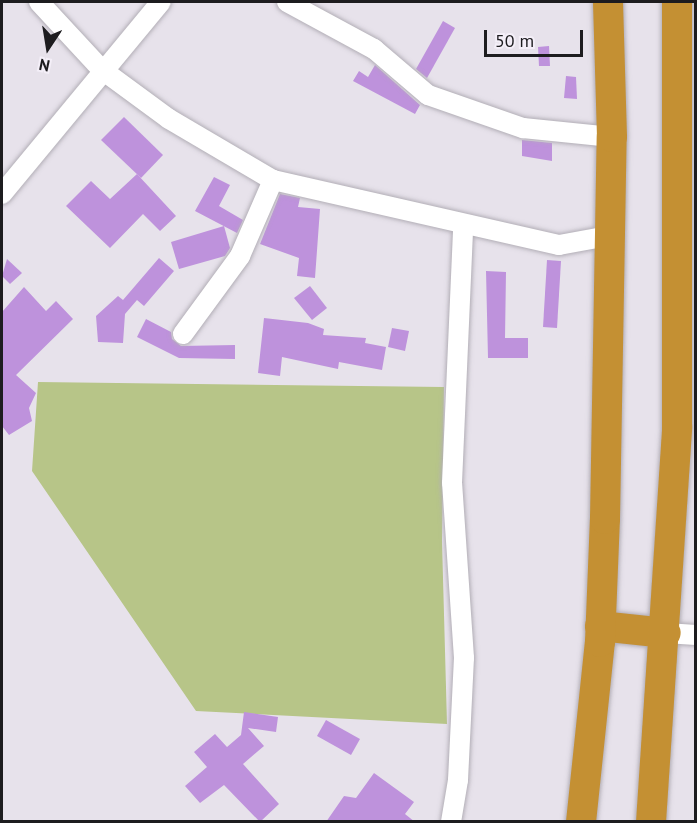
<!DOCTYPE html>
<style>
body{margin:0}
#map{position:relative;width:697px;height:823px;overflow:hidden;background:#e7e2eb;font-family:"PT Sans",sans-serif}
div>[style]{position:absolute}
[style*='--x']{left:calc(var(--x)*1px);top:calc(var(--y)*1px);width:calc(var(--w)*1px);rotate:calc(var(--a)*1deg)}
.green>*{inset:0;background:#b7c588}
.building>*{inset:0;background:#be92dc}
.roads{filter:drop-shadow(0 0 2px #b2aeb6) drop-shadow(0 0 2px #b2aeb6)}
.minor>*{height:20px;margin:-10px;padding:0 10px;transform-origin:10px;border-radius:10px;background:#fff}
.highway>*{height:30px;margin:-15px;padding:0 15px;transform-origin:15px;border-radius:15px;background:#c49033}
span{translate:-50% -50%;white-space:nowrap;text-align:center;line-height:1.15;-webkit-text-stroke:4.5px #f4eff8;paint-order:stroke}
.frame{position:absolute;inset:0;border:3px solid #1d1c1f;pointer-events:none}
.north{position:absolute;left:18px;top:18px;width:60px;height:60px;-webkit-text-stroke:4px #f4eff8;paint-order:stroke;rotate:192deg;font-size:16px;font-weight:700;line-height:24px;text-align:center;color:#1d1c1f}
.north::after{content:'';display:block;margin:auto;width:21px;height:27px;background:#1d1c1f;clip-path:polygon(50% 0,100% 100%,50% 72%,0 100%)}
.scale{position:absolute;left:484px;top:30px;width:99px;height:27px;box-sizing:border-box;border:3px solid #1d1c1f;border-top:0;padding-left:8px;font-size:18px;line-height:21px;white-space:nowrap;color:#1d1c1f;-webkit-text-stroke:4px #f4eff8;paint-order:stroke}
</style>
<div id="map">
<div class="green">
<i style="clip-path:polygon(38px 382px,444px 387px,442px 541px,447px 724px,196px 711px,32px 471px)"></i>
</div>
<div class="building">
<i style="clip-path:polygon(443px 21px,455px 28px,427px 78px,416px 69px)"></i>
<i style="clip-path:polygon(549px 46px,550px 66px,539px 66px,538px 47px)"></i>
<i style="clip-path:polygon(375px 65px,420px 105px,415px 114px,353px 81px,359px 71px,368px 77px)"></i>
<i style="clip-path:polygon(566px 76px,576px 77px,577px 99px,564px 98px)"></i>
<i style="clip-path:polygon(124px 117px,163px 155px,141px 178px,101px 140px)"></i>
<i style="clip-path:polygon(522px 140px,552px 143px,552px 161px,522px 156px)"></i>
<i style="clip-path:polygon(137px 174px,176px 216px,160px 231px,143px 214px,110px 248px,66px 206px,91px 181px,110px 199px)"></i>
<i style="clip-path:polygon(214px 177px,230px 185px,219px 206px,243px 220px,237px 233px,195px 211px)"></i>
<i style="clip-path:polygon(280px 194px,300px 198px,298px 207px,320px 209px,315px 278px,297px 276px,299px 258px,260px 244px)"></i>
<i style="clip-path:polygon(224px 226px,230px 248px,225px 256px,179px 269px,171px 242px)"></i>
<i style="clip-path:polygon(159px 258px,174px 271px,144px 306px,137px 300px,125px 314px,123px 343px,98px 342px,96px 316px,118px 296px,123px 300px)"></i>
<i style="clip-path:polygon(7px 259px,22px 273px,10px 284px,2px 276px)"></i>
<i style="clip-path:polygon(547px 260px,561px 261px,557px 328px,543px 327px)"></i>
<i style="clip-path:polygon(486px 271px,506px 272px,505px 338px,528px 338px,528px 358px,488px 358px)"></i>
<i style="clip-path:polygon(310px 286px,327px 308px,312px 320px,294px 298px)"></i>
<i style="clip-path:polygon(24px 287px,46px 311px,56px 301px,73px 319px,16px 375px,36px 393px,29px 408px,32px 421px,9px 435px,2px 426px,2px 312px)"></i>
<i style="clip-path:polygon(264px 318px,308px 323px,324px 329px,323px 335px,366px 338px,365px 343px,386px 347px,382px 370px,339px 362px,338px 369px,282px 357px,280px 376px,258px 373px)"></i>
<i style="clip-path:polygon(146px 319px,171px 332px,172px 339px,181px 346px,235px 345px,235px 359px,179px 358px,137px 337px)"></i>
<i style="clip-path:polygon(392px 328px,409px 331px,405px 351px,388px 347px)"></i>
<i style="clip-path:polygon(244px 712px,278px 717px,276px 732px,248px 728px,264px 746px,243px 764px,279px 804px,260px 822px,224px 785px,200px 803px,185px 786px,207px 767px,194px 752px,215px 734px,227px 747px,241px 735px)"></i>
<i style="clip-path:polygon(326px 720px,360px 739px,351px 755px,317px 736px)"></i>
<i style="clip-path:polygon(374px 773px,414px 802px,405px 814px,415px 822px,326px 822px,344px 796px,356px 798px)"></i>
</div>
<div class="roads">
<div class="minor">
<i style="--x:39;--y:2;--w:91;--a:47.2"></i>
<i style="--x:101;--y:69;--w:84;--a:36.3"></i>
<i style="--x:169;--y:119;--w:121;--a:30.4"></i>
<i style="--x:273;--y:180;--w:293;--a:12.8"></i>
<i style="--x:559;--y:245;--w:50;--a:-10.4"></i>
<i style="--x:287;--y:2;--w:99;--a:28.4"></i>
<i style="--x:374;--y:49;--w:71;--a:40.4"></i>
<i style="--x:428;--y:95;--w:101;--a:19.2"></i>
<i style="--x:523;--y:128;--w:89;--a:5.8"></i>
<i style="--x:2;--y:194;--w:249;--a:-50.4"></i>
<i style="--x:183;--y:334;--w:97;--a:-53.8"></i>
<i style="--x:240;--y:256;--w:83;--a:-66.5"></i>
<i style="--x:666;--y:633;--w:30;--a:4"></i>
<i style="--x:451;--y:822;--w:43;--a:-80.5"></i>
<i style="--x:458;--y:780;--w:122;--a:-87.2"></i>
<i style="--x:464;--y:658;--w:175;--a:-93.9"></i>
<i style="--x:452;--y:483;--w:257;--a:-87.5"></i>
</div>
<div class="highway">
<i style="--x:600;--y:626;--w:66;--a:6.1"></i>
<i style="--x:581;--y:822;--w:181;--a:-84"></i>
<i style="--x:600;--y:642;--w:123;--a:-87.7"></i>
<i style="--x:605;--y:519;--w:382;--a:-89"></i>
<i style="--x:612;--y:137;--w:135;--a:-91.7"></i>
<i style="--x:651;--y:822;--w:395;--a:-86.2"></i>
<i style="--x:677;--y:428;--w:426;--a:-90"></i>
</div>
</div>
<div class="frame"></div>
<div class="north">N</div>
<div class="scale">50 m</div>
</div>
